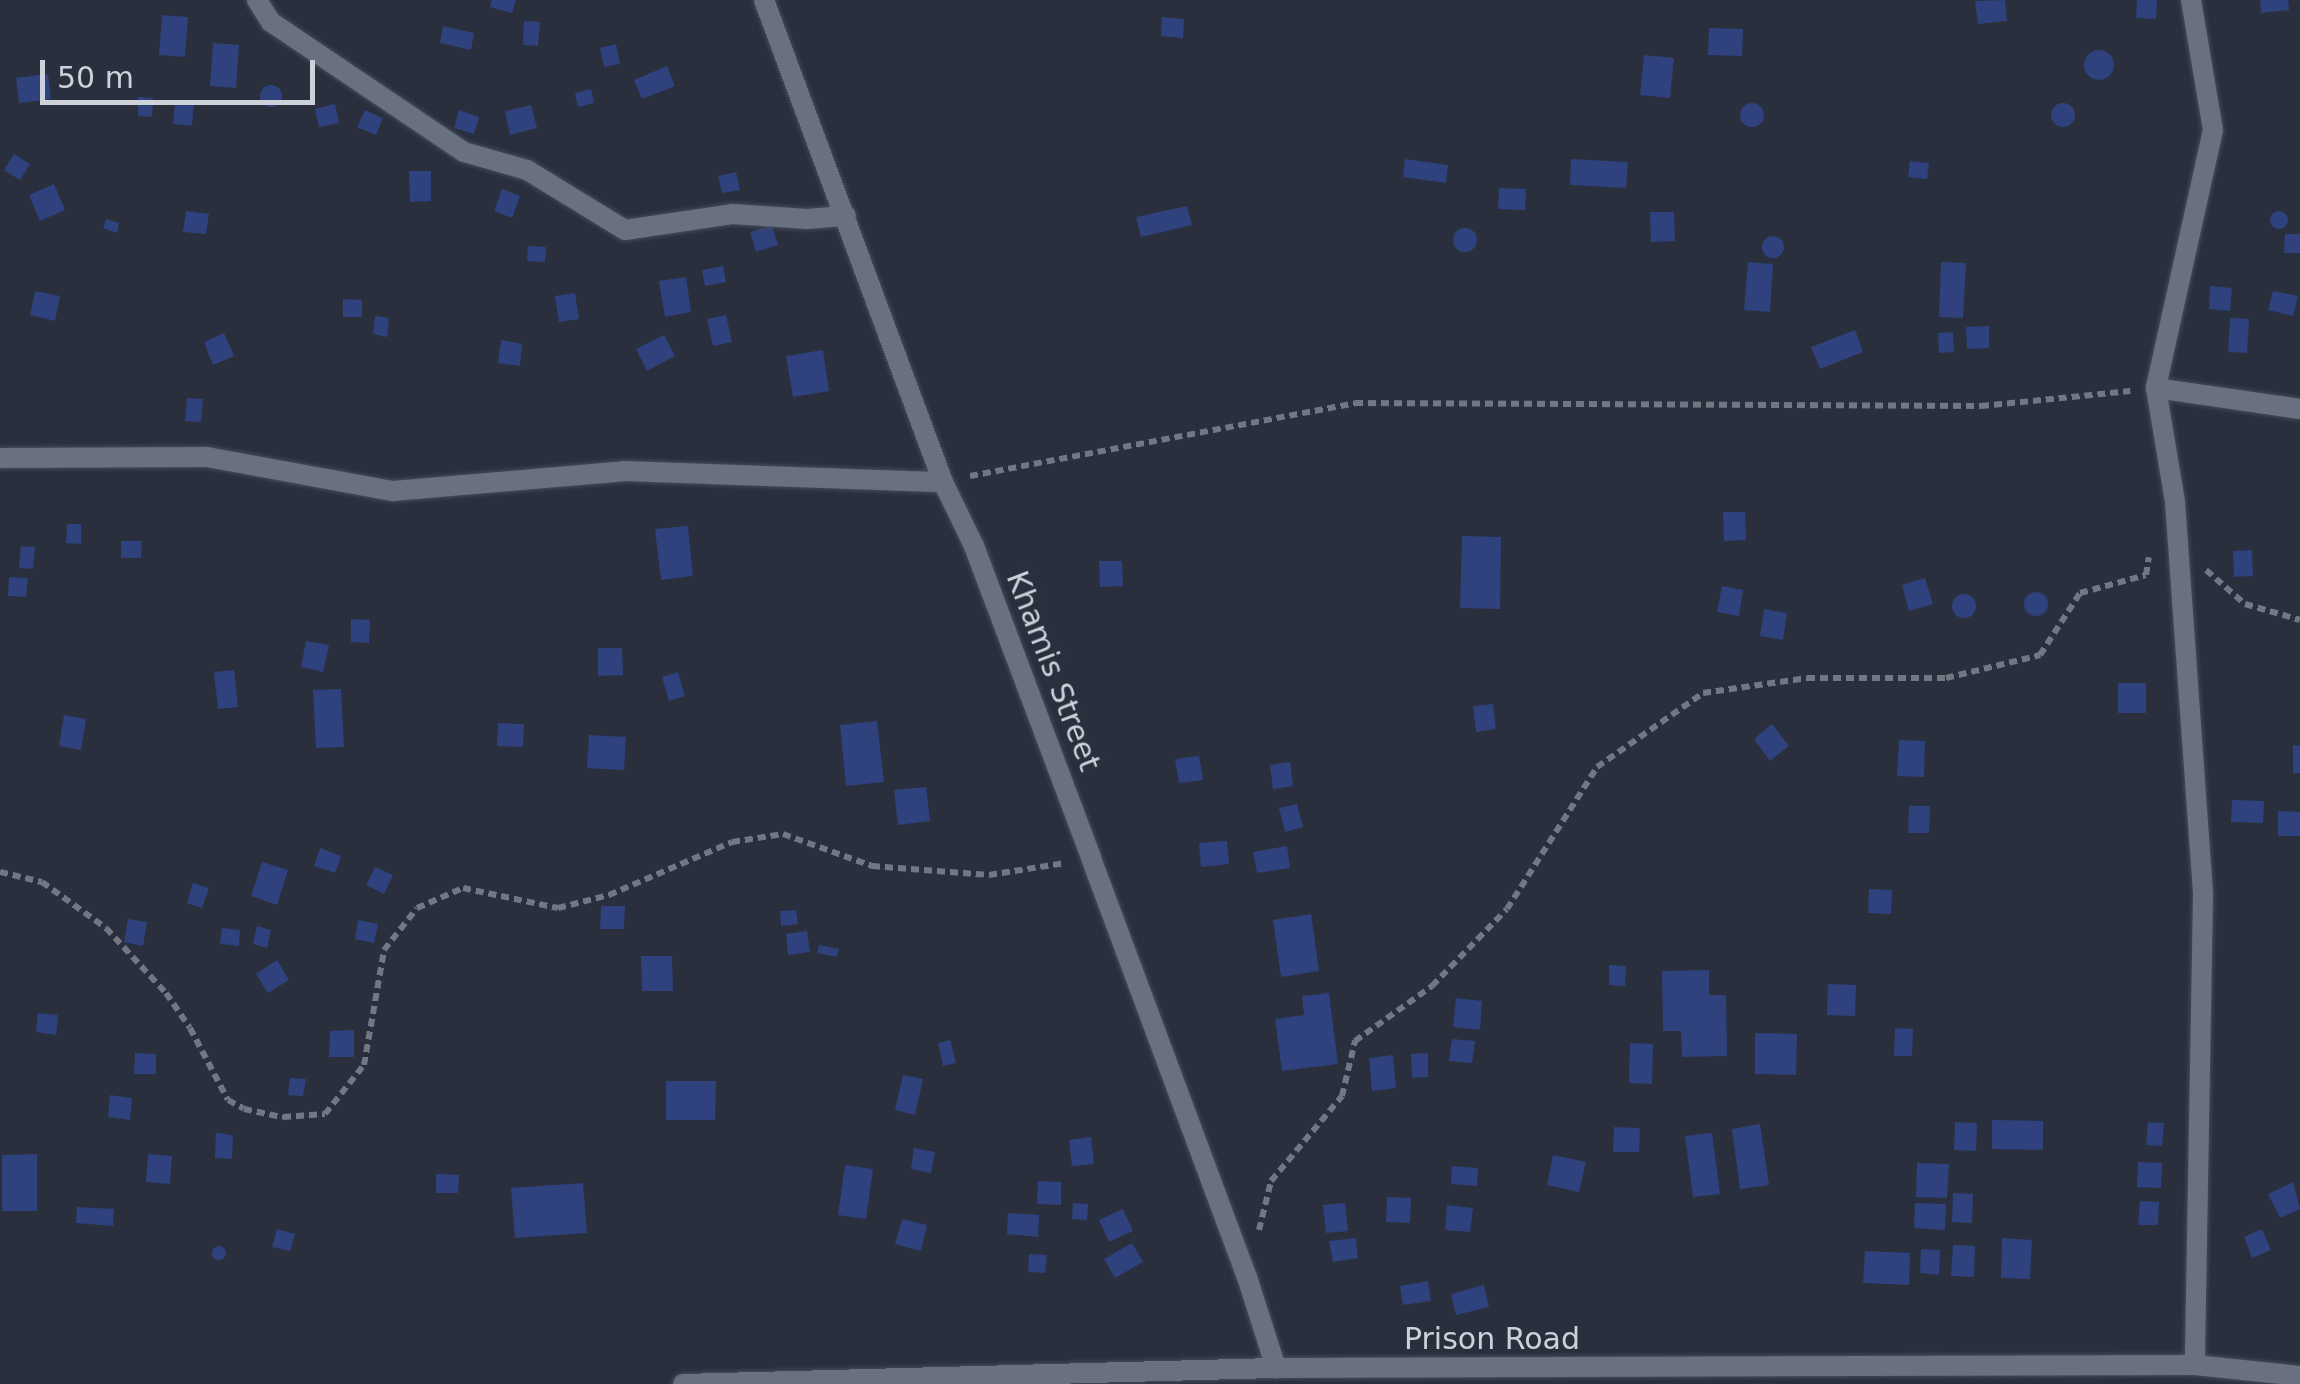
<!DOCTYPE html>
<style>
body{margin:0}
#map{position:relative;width:2300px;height:1384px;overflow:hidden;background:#292f3d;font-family:"DejaVu Sans",sans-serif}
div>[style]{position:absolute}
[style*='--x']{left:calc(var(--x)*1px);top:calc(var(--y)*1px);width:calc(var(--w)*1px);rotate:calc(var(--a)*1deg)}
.building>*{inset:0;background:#30427d}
.round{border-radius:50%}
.path>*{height:6px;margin-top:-3px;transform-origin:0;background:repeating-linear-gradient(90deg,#727783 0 8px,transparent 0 13px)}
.roads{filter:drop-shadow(0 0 2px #464b57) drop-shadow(0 0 2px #464b57)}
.minor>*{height:20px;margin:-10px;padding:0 10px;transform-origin:10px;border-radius:10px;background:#697080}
.tertiary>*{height:20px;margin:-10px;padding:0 10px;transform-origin:10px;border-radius:10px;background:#697080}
span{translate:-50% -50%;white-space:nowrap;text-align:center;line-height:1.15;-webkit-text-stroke:8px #292f3d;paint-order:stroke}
.street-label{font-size:30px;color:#cdd1da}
.scale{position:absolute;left:40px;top:60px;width:275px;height:45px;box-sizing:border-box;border:5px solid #cdd1da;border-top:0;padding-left:12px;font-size:30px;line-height:35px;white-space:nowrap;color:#cdd1da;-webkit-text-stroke:8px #292f3d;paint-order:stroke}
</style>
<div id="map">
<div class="building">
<i style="clip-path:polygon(492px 0,516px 0,512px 13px,490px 7px)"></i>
<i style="clip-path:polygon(2005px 0,2007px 21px,1978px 24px,1975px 1px)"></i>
<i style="clip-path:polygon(2137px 0,2157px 0,2156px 19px,2136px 18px)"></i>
<i style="clip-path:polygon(2260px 0,2288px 0,2289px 10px,2261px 13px)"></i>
<i style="clip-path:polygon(162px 15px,188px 17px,185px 57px,159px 55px)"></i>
<i style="clip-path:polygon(1162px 17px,1184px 19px,1183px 38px,1161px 36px)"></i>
<i style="clip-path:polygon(524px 21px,540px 22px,538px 46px,523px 45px)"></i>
<i style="clip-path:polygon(443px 26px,474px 33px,471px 50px,440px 43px)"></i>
<i style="clip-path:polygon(1709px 28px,1743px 29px,1742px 56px,1708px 55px)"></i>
<i style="clip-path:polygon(213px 43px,239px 45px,236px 88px,210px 86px)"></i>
<i style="clip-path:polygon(616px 44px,620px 64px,604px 67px,600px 48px)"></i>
<i class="round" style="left:2084px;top:50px;width:30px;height:30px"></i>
<i style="clip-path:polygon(1644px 55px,1674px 58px,1670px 98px,1640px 95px)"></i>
<i style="clip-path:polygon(667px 66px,675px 86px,642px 99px,634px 80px)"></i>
<i style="clip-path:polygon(48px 74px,51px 99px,19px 103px,16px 78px)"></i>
<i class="round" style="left:260px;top:85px;width:22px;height:22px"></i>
<i style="clip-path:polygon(591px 89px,594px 103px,578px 107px,575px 93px)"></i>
<i style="clip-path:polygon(138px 97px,153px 98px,152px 117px,138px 116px)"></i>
<i style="clip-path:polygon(175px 100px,194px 101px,192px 126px,173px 124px)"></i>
<i class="round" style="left:1740px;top:103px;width:24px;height:24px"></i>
<i class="round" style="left:2051px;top:103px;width:24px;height:24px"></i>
<i style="clip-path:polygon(335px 104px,339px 123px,319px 127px,315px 109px)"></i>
<i style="clip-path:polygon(531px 105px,537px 128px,510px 135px,505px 111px)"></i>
<i style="clip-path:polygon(365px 110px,383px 118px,376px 135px,357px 127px)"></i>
<i style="clip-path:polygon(459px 110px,479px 117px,474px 134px,454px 128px)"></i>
<i style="clip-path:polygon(14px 154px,30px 164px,20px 180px,4px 170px)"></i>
<i style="clip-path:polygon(1405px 159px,1448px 165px,1446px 183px,1403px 177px)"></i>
<i style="clip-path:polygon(1571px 159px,1628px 162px,1626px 188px,1570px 185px)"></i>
<i style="clip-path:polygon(1910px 161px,1929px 163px,1927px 179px,1908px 177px)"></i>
<i style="clip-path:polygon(409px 171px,431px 171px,431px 201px,410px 202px)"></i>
<i style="clip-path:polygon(736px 172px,740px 190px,722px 193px,718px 176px)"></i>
<i style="clip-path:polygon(54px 184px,65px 210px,40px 221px,29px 195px)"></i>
<i style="clip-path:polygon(1499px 188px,1526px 189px,1525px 210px,1498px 209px)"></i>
<i style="clip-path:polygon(502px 189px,520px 196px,512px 218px,494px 211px)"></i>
<i style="clip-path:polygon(1187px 206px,1192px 225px,1141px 237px,1136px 217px)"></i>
<i style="clip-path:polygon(186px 211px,209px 214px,206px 234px,183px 232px)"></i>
<i class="round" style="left:2270px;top:211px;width:18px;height:18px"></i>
<i style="clip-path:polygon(1650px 212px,1674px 212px,1675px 241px,1651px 242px)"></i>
<i style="clip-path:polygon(106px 219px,119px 223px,117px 233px,103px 228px)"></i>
<i style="clip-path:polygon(772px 225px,778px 245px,756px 252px,750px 232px)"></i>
<i class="round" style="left:1453px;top:228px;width:24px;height:24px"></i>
<i style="clip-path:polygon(2285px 234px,2300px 234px,2300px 253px,2284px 253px)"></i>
<i class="round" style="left:1762px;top:236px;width:22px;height:22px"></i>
<i style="clip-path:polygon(528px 246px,546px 247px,545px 262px,527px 261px)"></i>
<i style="clip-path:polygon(1748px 262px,1773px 264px,1770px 312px,1744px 310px)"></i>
<i style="clip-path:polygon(1941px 262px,1966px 263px,1963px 318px,1939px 317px)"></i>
<i style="clip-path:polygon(723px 266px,726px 282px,705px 286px,702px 270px)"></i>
<i style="clip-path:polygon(686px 277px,691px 312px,665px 317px,659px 281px)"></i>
<i style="clip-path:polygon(2210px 286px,2232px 288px,2230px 311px,2209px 309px)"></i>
<i style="clip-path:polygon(35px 291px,60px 296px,55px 321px,30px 315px)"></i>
<i style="clip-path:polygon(2273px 291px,2298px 296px,2293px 316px,2268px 310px)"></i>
<i style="clip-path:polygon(575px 293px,579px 319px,559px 322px,555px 296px)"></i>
<i style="clip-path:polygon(343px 299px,362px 300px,362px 317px,343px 317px)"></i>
<i style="clip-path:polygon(726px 315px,732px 342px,713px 346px,707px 319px)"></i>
<i style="clip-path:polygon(375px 316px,389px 318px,387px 337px,373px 334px)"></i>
<i style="clip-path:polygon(2230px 318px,2249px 319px,2247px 353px,2228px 352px)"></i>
<i style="clip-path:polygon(1989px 326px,1989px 348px,1967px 349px,1966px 327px)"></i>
<i style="clip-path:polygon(1855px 330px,1863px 352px,1820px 369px,1811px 347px)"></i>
<i style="clip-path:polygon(1953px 332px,1954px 352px,1939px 353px,1938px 333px)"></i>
<i style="clip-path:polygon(224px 333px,234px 356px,213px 365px,204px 342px)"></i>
<i style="clip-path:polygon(664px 335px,675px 356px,647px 371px,636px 349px)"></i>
<i style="clip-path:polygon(501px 340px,522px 344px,520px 366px,498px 363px)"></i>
<i style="clip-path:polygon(823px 350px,829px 391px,793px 397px,786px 356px)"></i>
<i style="clip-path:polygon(187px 398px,203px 399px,201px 422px,185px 421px)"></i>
<i style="clip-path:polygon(1723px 512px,1745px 512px,1746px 540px,1724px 541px)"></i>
<i style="clip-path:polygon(67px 524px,81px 524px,81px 544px,66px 543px)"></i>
<i style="clip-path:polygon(688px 526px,693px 576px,661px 580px,655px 529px)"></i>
<i style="clip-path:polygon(1462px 536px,1501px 537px,1500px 609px,1460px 608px)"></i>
<i style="clip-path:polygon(121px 541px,142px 541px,141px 558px,121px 558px)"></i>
<i style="clip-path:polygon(21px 546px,35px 547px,33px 569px,19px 568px)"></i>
<i style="clip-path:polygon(2252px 550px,2253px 576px,2234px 577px,2233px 551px)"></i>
<i style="clip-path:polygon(1099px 561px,1122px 561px,1123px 586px,1100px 587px)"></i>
<i style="clip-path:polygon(9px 577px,28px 578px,26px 597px,8px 596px)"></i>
<i style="clip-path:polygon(1925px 578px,1933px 604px,1909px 611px,1902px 585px)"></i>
<i style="clip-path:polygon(1722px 586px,1743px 590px,1739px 616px,1717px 612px)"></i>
<i class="round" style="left:2024px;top:592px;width:24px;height:24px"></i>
<i class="round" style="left:1952px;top:594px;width:24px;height:24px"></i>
<i style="clip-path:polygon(1764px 609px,1787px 613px,1783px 640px,1760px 636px)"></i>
<i style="clip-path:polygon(351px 619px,370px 620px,369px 643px,351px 642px)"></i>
<i style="clip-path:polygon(306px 641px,329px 645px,323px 672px,301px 667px)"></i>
<i style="clip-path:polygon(598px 648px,622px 648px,623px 675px,598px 676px)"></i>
<i style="clip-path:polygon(234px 670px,238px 707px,218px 709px,214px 672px)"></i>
<i style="clip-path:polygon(678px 672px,685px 696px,669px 701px,662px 677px)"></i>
<i style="clip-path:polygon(2118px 683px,2146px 683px,2146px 713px,2118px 713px)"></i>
<i style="clip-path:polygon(341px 689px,344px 747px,316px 748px,313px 690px)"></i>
<i style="clip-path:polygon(1493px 704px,1496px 729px,1476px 732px,1473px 706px)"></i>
<i style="clip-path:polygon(64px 715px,86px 719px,81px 750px,59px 746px)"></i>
<i style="clip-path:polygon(877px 721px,884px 782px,846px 786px,840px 725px)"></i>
<i style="clip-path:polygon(498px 723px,524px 724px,523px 747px,497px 746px)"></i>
<i style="clip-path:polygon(1772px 724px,1789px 746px,1770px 761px,1754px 739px)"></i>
<i style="clip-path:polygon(589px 735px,626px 737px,624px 770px,587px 768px)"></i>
<i style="clip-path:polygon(1899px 740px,1925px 741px,1924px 777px,1897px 776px)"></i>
<i style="clip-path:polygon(2293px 745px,2300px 746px,2300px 773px,2293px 773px)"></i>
<i style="clip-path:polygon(1199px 756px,1203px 780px,1179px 783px,1175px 759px)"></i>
<i style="clip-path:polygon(1290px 762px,1293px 786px,1273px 789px,1270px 765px)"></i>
<i style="clip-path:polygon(926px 787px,930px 821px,898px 825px,894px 790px)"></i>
<i style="clip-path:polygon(2232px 800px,2264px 801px,2263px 823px,2231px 822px)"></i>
<i style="clip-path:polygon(1297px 804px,1303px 827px,1285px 832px,1279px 808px)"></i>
<i style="clip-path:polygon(1909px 806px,1930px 806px,1929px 833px,1908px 833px)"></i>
<i style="clip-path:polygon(2278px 811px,2300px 812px,2300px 836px,2278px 836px)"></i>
<i style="clip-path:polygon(1227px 841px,1229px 864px,1201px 867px,1199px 843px)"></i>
<i style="clip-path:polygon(1287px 846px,1290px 868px,1257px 873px,1253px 852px)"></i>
<i style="clip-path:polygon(320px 848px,341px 856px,335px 873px,314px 866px)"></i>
<i style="clip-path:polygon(262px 862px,288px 870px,277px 905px,251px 896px)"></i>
<i style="clip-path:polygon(375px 867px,393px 875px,384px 894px,366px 885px)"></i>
<i style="clip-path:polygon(193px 883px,209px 888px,202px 908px,187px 903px)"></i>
<i style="clip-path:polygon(1869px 889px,1892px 890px,1891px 914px,1868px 913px)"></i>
<i style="clip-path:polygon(601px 906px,625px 906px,624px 929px,600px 929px)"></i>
<i style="clip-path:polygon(796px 910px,798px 924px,781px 926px,780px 911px)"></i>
<i style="clip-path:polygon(1311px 914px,1319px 971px,1281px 977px,1273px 920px)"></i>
<i style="clip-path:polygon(128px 919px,147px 922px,143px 946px,124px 942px)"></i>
<i style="clip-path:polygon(358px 920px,378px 924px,374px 943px,355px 939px)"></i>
<i style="clip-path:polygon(257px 926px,271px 930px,267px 948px,253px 944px)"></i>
<i style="clip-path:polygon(222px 928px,240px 930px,239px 946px,220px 944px)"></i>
<i style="clip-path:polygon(807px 931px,810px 952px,788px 955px,786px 934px)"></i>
<i style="clip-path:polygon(819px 945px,839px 949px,837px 957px,817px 953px)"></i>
<i style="clip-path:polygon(641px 956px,672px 956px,673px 991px,642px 991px)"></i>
<i style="clip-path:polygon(277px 960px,289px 980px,268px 993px,256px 974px)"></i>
<i style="clip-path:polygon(1609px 965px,1626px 966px,1625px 986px,1609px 985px)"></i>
<i style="clip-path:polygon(1709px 970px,1709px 995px,1726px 995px,1727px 1056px,1682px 1057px,1681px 1031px,1663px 1031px,1662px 971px)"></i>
<i style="clip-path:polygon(1828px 984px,1856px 985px,1855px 1016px,1827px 1015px)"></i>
<i style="clip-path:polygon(1329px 993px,1338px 1064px,1282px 1071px,1275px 1019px,1304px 1015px,1302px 996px)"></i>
<i style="clip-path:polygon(1456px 998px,1482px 1001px,1480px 1030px,1453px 1027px)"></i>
<i style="clip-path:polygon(38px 1013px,58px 1015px,56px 1035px,36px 1032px)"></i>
<i style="clip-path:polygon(1895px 1028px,1913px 1029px,1912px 1056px,1894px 1056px)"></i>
<i style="clip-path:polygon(354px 1030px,354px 1057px,329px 1057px,330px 1031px)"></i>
<i style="clip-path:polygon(1755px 1033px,1797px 1034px,1796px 1075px,1755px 1074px)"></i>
<i style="clip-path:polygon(1452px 1039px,1475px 1041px,1472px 1063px,1449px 1061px)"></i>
<i style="clip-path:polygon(950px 1040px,956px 1063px,943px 1066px,938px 1043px)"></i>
<i style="clip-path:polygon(1630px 1043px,1653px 1044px,1652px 1084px,1629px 1083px)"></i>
<i style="clip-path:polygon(135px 1053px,156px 1054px,156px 1074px,134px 1074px)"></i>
<i style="clip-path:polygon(1428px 1053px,1428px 1077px,1412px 1078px,1411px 1054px)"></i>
<i style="clip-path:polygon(1393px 1055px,1396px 1088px,1372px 1091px,1369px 1058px)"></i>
<i style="clip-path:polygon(903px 1075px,923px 1079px,915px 1115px,895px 1110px)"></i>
<i style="clip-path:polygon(290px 1078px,306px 1079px,303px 1096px,288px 1095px)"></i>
<i style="clip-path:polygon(666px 1081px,716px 1081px,715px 1120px,666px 1120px)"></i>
<i style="clip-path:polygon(110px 1095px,132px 1098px,130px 1120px,108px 1117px)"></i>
<i style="clip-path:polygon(1992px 1120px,2043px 1121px,2043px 1150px,1992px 1149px)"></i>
<i style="clip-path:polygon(1955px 1122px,1977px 1123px,1976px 1151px,1954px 1150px)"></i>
<i style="clip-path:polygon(2148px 1122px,2164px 1123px,2162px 1146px,2146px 1145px)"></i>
<i style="clip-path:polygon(1760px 1124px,1769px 1185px,1740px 1189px,1732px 1129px)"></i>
<i style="clip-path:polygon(1614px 1127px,1640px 1128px,1639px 1152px,1613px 1152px)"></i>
<i style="clip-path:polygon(216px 1133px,233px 1135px,232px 1159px,215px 1158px)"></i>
<i style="clip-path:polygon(1712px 1133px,1720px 1194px,1693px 1197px,1685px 1136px)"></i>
<i style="clip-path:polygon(1091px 1137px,1094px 1164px,1072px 1166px,1069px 1140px)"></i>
<i style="clip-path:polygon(914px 1148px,935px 1152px,931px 1173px,911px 1169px)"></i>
<i style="clip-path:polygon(37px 1154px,37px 1211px,2px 1211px,2px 1155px)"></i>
<i style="clip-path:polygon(148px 1154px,172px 1156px,170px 1184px,146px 1182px)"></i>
<i style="clip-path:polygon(1553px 1155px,1586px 1162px,1579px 1192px,1547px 1185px)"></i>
<i style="clip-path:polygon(2138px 1162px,2162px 1163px,2161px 1188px,2137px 1187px)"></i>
<i style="clip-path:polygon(1917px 1163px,1949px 1164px,1947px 1198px,1916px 1197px)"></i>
<i style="clip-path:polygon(845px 1165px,873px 1169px,866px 1219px,838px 1215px)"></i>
<i style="clip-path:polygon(1452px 1166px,1478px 1168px,1477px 1186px,1451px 1184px)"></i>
<i style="clip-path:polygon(436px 1174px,459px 1175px,458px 1193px,436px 1193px)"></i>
<i style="clip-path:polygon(1038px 1181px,1061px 1182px,1061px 1205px,1037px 1204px)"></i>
<i style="clip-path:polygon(2293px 1182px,2300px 1209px,2280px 1218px,2268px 1194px)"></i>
<i style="clip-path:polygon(583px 1183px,587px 1233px,515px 1238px,511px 1188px)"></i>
<i style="clip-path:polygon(1953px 1193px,1973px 1194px,1972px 1223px,1952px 1222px)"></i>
<i style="clip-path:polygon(1387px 1197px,1411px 1198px,1410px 1223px,1386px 1222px)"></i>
<i style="clip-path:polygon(2140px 1201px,2159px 1202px,2158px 1225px,2138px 1225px)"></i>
<i style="clip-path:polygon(1073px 1203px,1088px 1204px,1087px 1220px,1072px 1219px)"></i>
<i style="clip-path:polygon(1345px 1203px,1348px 1231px,1326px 1233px,1323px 1205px)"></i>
<i style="clip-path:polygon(1915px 1203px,1946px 1204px,1945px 1230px,1914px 1228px)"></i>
<i style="clip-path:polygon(1447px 1205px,1473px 1208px,1470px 1232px,1445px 1230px)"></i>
<i style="clip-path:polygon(77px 1207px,114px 1209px,113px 1226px,76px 1223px)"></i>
<i style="clip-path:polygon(1123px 1209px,1133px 1231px,1109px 1242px,1099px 1220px)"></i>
<i style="clip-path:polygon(1008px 1213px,1039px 1215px,1038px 1237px,1007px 1234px)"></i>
<i style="clip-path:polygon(902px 1219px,927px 1225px,921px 1251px,895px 1244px)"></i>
<i style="clip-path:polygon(277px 1229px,295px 1234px,290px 1251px,272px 1247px)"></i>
<i style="clip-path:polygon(2262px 1229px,2271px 1250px,2252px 1258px,2244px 1237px)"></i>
<i style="clip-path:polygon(1356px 1238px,1358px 1258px,1333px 1262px,1329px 1241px)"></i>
<i style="clip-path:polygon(2002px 1238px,2032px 1240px,2030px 1279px,2001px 1278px)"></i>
<i style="clip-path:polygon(1132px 1243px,1143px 1262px,1115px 1278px,1104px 1259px)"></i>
<i style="clip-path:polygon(1953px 1245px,1975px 1246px,1974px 1277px,1951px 1276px)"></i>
<i class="round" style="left:212px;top:1246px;width:14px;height:14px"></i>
<i style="clip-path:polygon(1921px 1249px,1940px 1250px,1939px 1275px,1920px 1273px)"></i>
<i style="clip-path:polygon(1865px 1251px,1910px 1253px,1909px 1285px,1863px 1283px)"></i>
<i style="clip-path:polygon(1029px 1254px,1047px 1255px,1045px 1273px,1028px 1272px)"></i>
<i style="clip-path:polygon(1428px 1281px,1431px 1301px,1403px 1305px,1400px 1286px)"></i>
<i style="clip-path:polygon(1484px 1285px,1489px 1307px,1456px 1315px,1451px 1294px)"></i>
</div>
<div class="path">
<i style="--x:970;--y:476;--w:392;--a:-10.7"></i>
<i style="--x:1355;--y:403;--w:626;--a:0.27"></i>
<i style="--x:1981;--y:406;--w:150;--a:-5.7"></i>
<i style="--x:2206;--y:570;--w:52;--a:41.1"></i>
<i style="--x:2245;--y:604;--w:57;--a:16.2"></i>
<i style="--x:0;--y:872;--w:43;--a:13.4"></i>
<i style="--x:42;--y:882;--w:79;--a:35.7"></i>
<i style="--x:106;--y:928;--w:88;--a:47.3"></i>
<i style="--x:166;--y:993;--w:42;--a:55.6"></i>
<i style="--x:190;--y:1028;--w:81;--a:62.2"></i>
<i style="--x:228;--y:1100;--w:18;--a:29"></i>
<i style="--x:244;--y:1109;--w:40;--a:12"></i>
<i style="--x:283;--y:1117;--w:42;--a:-4.1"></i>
<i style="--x:325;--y:1114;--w:63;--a:-51.5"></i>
<i style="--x:364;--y:1065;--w:117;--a:-80.1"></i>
<i style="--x:384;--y:950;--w:53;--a:-51.8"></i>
<i style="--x:417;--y:908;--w:50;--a:-23.5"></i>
<i style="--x:463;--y:888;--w:97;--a:11.9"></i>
<i style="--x:558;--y:908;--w:53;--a:-14.3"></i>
<i style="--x:609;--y:895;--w:134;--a:-23.3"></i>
<i style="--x:732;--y:842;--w:52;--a:-8.9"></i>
<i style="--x:783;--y:834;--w:95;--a:19.8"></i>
<i style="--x:872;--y:866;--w:117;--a:4.4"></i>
<i style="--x:989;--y:875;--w:77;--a:-9"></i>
<i style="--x:1259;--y:1230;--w:50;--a:-76.2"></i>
<i style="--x:1271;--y:1181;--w:111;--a:-50.1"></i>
<i style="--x:1342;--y:1096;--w:57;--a:-76.7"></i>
<i style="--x:1355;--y:1041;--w:95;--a:-35.5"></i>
<i style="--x:1432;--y:986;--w:107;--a:-45.8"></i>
<i style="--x:1507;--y:909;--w:168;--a:-57.6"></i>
<i style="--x:1597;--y:767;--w:129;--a:-34.9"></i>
<i style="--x:1703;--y:693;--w:105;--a:-8.2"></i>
<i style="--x:1807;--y:678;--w:139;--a:0"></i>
<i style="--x:1946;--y:678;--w:97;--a:-13.7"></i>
<i style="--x:2040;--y:655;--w:74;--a:-57.2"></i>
<i style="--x:2080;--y:593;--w:68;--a:-15.3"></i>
<i style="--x:2146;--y:575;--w:18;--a:-81"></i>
</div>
<div class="roads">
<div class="minor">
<i style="--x:257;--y:0;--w:26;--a:58"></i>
<i style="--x:271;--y:22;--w:233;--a:34"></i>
<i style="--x:464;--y:152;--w:66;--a:15.9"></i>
<i style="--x:527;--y:170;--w:115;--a:31.5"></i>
<i style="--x:625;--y:230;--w:108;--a:-8.5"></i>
<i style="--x:732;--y:214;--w:76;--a:3.8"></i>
<i style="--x:808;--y:219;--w:38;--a:-5"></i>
<i style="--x:2191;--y:0;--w:132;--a:80.4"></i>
<i style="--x:2213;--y:130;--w:264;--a:102.5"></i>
<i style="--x:2156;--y:388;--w:116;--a:80.5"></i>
<i style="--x:2175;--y:502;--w:395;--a:85.9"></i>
<i style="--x:2203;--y:896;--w:469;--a:91"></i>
<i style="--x:2156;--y:388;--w:146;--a:8.3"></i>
<i style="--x:0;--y:458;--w:207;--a:-0.3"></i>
<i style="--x:207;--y:457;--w:189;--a:10.4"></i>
<i style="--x:393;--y:491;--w:232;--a:-4.9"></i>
<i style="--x:624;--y:471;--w:319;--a:2"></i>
</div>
<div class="tertiary">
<i style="--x:764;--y:0;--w:514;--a:69.63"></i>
<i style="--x:943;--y:482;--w:71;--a:64.2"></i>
<i style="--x:974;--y:546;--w:333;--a:69.4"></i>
<i style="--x:1091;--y:858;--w:447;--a:69.6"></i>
<i style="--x:1247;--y:1277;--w:96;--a:72.3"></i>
<i style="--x:683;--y:1384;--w:593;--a:-1.55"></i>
<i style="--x:1276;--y:1368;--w:919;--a:-0.19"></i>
<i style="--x:2195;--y:1365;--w:106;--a:6"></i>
</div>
</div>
<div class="street-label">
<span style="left:1053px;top:671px;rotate:69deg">Khamis Street</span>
<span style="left:1492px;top:1339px">Prison Road</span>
</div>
<div class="scale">50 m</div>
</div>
